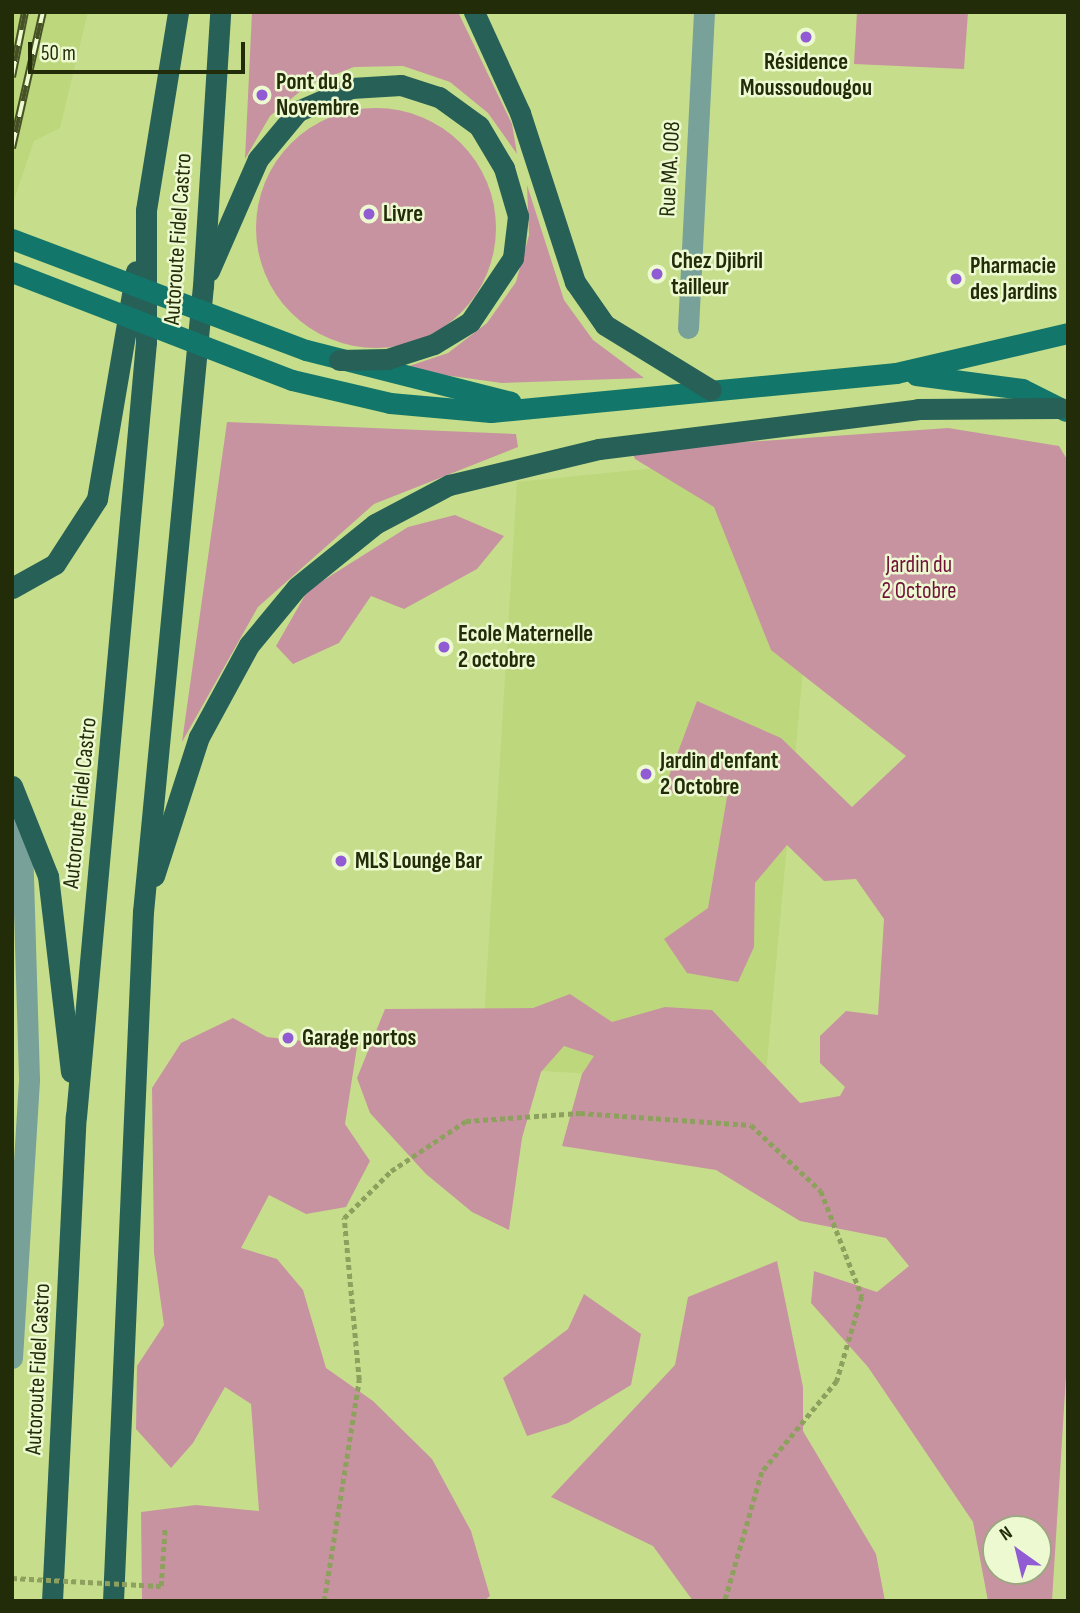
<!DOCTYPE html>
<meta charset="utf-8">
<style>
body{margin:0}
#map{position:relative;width:1080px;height:1613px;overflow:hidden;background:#c6de8b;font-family:"Sofia Sans Condensed",sans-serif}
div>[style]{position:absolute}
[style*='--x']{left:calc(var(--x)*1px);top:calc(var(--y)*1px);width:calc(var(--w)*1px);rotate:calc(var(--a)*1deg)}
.built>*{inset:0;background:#bdd77c}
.green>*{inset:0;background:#c893a1}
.round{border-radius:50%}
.path>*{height:4.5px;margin-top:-2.25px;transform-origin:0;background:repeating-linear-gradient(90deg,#8da05d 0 5px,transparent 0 8.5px)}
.minor>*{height:21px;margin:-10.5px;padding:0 10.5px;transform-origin:10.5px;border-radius:10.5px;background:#78a199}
.major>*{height:21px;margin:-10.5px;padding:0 10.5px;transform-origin:10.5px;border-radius:10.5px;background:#13766a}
.highway>*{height:21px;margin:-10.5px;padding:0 10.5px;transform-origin:10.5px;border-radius:10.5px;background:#276057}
.rail>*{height:8px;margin-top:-4px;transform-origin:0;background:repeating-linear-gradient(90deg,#ecf9d1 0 16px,#465225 0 32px);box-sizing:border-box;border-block:2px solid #465225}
.path-bridge>*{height:4.5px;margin-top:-2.25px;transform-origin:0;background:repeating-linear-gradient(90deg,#8da05d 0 5px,transparent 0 8.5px)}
.major-bridge>*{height:21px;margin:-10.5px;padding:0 10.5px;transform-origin:10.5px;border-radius:10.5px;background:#13766a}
.dots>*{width:19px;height:19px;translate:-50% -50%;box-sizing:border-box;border:4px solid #ecf9d1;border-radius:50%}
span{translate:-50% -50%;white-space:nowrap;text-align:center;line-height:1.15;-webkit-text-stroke:5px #ecf9d1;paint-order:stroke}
.poi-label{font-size:23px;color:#232c09;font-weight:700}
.left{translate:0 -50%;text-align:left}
.street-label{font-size:23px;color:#232c09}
.park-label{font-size:23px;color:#71113a}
.frame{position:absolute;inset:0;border:14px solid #232c09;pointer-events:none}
.north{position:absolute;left:982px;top:1515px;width:70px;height:70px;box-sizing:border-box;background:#ecf9d1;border:2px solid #9ca781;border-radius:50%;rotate:326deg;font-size:19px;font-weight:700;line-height:28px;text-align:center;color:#232c09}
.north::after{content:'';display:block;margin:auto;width:24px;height:32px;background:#915bd4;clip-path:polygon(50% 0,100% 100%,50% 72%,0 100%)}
.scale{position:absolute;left:28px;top:42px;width:217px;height:32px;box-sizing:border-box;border:4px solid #232c09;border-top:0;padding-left:9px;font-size:21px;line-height:24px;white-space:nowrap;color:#232c09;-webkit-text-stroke:5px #ecf9d1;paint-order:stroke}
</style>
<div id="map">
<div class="built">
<i style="clip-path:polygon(12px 12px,88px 12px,60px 128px,34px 141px,12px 206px)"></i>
<i style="clip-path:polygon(823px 451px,765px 1085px,481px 1067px,517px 482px)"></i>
</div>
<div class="green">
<i style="clip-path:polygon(252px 12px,458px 12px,512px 124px,517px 154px,488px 113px,450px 82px,403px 66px,354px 67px,308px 85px,270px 116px,245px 159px)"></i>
<i style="clip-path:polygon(857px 12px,968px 12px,964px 69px,854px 64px)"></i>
<i class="round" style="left:256px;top:108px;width:240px;height:240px"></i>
<i style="clip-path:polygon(527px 185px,564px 300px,593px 340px,644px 378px,502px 383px,400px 369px,448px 353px,487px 323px,516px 282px,529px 235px)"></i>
<i style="clip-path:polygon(227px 422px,516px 434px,518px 447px,374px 504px,258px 607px,182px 742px)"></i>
<i style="clip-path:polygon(evenodd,948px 428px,1059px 446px,1068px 461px,1068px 1344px,1052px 1601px,988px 1601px,973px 1522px,868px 1367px,811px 1303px,814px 1271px,877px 1292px,909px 1266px,886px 1238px,800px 1221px,716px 1170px,562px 1146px,582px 1074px,594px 1056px,564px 1046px,541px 1072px,522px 1138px,509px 1230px,472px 1212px,426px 1174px,370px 1113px,357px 1078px,385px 1009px,533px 1008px,570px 994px,612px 1022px,665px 1007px,712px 1010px,800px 1103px,840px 1096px,845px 1087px,820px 1063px,820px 1036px,846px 1011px,878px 1015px,884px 919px,856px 879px,824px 881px,787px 845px,755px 883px,754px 947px,738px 982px,687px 973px,664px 939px,708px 908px,727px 797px,663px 792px,697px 701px,781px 738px,852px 807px,906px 756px,771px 650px,714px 507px,635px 459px,631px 450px,948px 428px,996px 1529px,1038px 1529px,1038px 1571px,996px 1571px,996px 1529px)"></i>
<i style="clip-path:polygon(455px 515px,504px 536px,477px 569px,404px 609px,371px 596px,339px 643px,293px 664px,276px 646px,308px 590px,408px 527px)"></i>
<i style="clip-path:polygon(233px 1018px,267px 1037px,357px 1047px,345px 1124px,370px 1161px,346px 1207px,306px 1214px,269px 1195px,241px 1248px,277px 1259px,303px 1290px,326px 1368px,373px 1401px,432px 1459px,471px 1531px,490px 1596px,484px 1601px,142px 1601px,141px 1512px,196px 1505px,259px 1511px,251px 1404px,225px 1387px,193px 1443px,171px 1468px,136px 1429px,137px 1366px,164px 1325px,154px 1253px,152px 1088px,181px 1043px)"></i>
<i style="clip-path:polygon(777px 1261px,803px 1387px,803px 1431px,876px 1554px,885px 1601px,693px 1601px,653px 1546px,551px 1497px,675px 1365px,688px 1297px)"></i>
<i style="clip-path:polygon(584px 1294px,641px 1334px,631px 1385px,568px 1423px,527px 1436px,503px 1378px,568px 1329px)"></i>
</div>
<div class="path">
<i style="--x:161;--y:1586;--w:59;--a:-86.1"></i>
<i style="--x:324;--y:1601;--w:224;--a:-81"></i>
<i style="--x:359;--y:1380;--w:163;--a:-95.3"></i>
<i style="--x:344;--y:1218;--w:66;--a:-45"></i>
<i style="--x:391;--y:1171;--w:90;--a:-33.7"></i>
<i style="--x:466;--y:1121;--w:114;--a:-4"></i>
<i style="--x:580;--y:1113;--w:171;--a:4"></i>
<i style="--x:751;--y:1125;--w:96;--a:43.3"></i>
<i style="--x:821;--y:1191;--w:113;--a:68.7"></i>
<i style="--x:862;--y:1296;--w:89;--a:106.4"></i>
<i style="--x:837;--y:1381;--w:118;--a:129.5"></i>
<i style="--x:762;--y:1472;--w:134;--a:106"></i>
</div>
<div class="minor">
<i style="--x:688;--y:328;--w:316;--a:-87.1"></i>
<i style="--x:12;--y:1358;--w:280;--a:-86.5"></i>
<i style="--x:29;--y:1079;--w:265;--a:-91.7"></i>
</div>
<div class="major">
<i style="--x:306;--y:350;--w:211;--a:14.2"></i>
<i style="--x:916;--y:375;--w:107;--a:7.5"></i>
<i style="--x:1022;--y:389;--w:49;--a:26.6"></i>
<i style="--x:292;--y:380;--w:101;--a:13.2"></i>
<i style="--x:390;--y:403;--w:101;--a:5.1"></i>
<i style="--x:491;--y:412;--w:407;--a:-5.5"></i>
<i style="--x:896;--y:373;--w:177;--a:-13.1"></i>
</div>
<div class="highway">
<i style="--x:474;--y:12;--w:111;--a:65.5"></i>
<i style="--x:520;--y:113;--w:178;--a:72"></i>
<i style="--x:575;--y:282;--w:52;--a:55.1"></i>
<i style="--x:605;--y:325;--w:124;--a:31.5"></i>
<i style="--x:209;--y:271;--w:122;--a:-66.4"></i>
<i style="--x:258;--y:159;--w:62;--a:-50.2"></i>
<i style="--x:298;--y:111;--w:58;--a:-23.5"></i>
<i style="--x:351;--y:88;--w:50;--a:-3.4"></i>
<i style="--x:401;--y:85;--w:40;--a:18"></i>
<i style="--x:439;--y:97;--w:49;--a:35.9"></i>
<i style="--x:479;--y:126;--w:49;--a:59.2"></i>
<i style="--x:504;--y:168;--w:50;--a:73.7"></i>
<i style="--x:518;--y:216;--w:42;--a:96.8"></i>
<i style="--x:513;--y:258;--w:77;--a:123.9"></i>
<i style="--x:470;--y:322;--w:42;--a:148.6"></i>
<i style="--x:434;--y:344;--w:49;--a:162.3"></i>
<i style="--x:387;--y:359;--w:48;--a:178.8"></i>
<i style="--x:12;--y:588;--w:49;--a:-29.2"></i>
<i style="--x:55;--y:564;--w:77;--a:-57.1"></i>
<i style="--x:97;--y:499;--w:231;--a:-80.3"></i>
<i style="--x:12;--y:786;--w:97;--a:68.2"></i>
<i style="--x:48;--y:876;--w:197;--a:83.3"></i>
<i style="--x:154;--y:876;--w:146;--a:-72.1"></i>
<i style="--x:199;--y:737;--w:105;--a:-61.5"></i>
<i style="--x:249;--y:645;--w:75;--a:-50.4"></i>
<i style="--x:297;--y:587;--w:100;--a:-38.9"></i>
<i style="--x:375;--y:524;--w:84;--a:-27.8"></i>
<i style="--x:449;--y:485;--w:154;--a:-13.5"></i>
<i style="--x:599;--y:449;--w:321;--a:-7.1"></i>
<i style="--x:918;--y:409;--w:142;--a:-0.4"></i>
<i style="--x:52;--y:1601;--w:485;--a:-87.2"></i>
<i style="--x:76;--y:1117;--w:778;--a:-84.84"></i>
<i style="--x:146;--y:342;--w:132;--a:-90"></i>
<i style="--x:146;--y:210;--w:201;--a:-80.8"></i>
<i style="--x:113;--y:1601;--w:690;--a:-87.51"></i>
<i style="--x:143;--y:912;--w:629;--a:-84.53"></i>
<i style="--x:203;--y:286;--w:275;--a:-86.4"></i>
</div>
<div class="rail">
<i style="--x:12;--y:77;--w:66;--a:-78.7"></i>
<i style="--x:12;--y:148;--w:139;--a:-77.2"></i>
</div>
<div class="path-bridge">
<i style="--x:12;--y:1578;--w:149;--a:3.1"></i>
</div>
<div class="major-bridge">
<i style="--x:12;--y:239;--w:314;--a:20.7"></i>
<i style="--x:12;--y:272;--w:300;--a:21.1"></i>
</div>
<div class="dots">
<i style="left:806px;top:37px;background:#915bd4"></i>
<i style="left:262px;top:95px;background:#915bd4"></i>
<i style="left:369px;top:214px;background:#915bd4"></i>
<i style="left:657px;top:274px;background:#915bd4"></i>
<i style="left:956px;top:279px;background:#915bd4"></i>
<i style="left:444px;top:647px;background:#915bd4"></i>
<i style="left:646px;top:774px;background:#915bd4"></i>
<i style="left:341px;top:861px;background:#915bd4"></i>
<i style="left:288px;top:1038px;background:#915bd4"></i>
</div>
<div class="poi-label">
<span style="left:806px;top:75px">Résidence<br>Moussoudougou</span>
<span class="left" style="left:276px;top:95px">Pont du 8<br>Novembre</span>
<span class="left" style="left:383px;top:214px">Livre</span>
<span class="left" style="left:671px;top:274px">Chez Djibril<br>tailleur</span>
<span class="left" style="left:970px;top:279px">Pharmacie<br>des Jardins</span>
<span class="left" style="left:458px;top:647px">Ecole Maternelle<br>2 octobre</span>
<span class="left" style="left:660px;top:774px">Jardin d'enfant<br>2 Octobre</span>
<span class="left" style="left:355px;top:861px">MLS Lounge Bar</span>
<span class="left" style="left:302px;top:1038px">Garage portos</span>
</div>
<div class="street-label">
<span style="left:670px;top:169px;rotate:-87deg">Rue MA. 008</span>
<span style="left:178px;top:239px;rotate:-86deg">Autoroute Fidel Castro</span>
<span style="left:80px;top:803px;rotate:-84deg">Autoroute Fidel Castro</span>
<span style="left:38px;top:1369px;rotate:-87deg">Autoroute Fidel Castro</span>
</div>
<div class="park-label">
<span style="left:919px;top:578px">Jardin du<br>2 Octobre</span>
</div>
<div class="frame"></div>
<div class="north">N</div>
<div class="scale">50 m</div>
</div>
